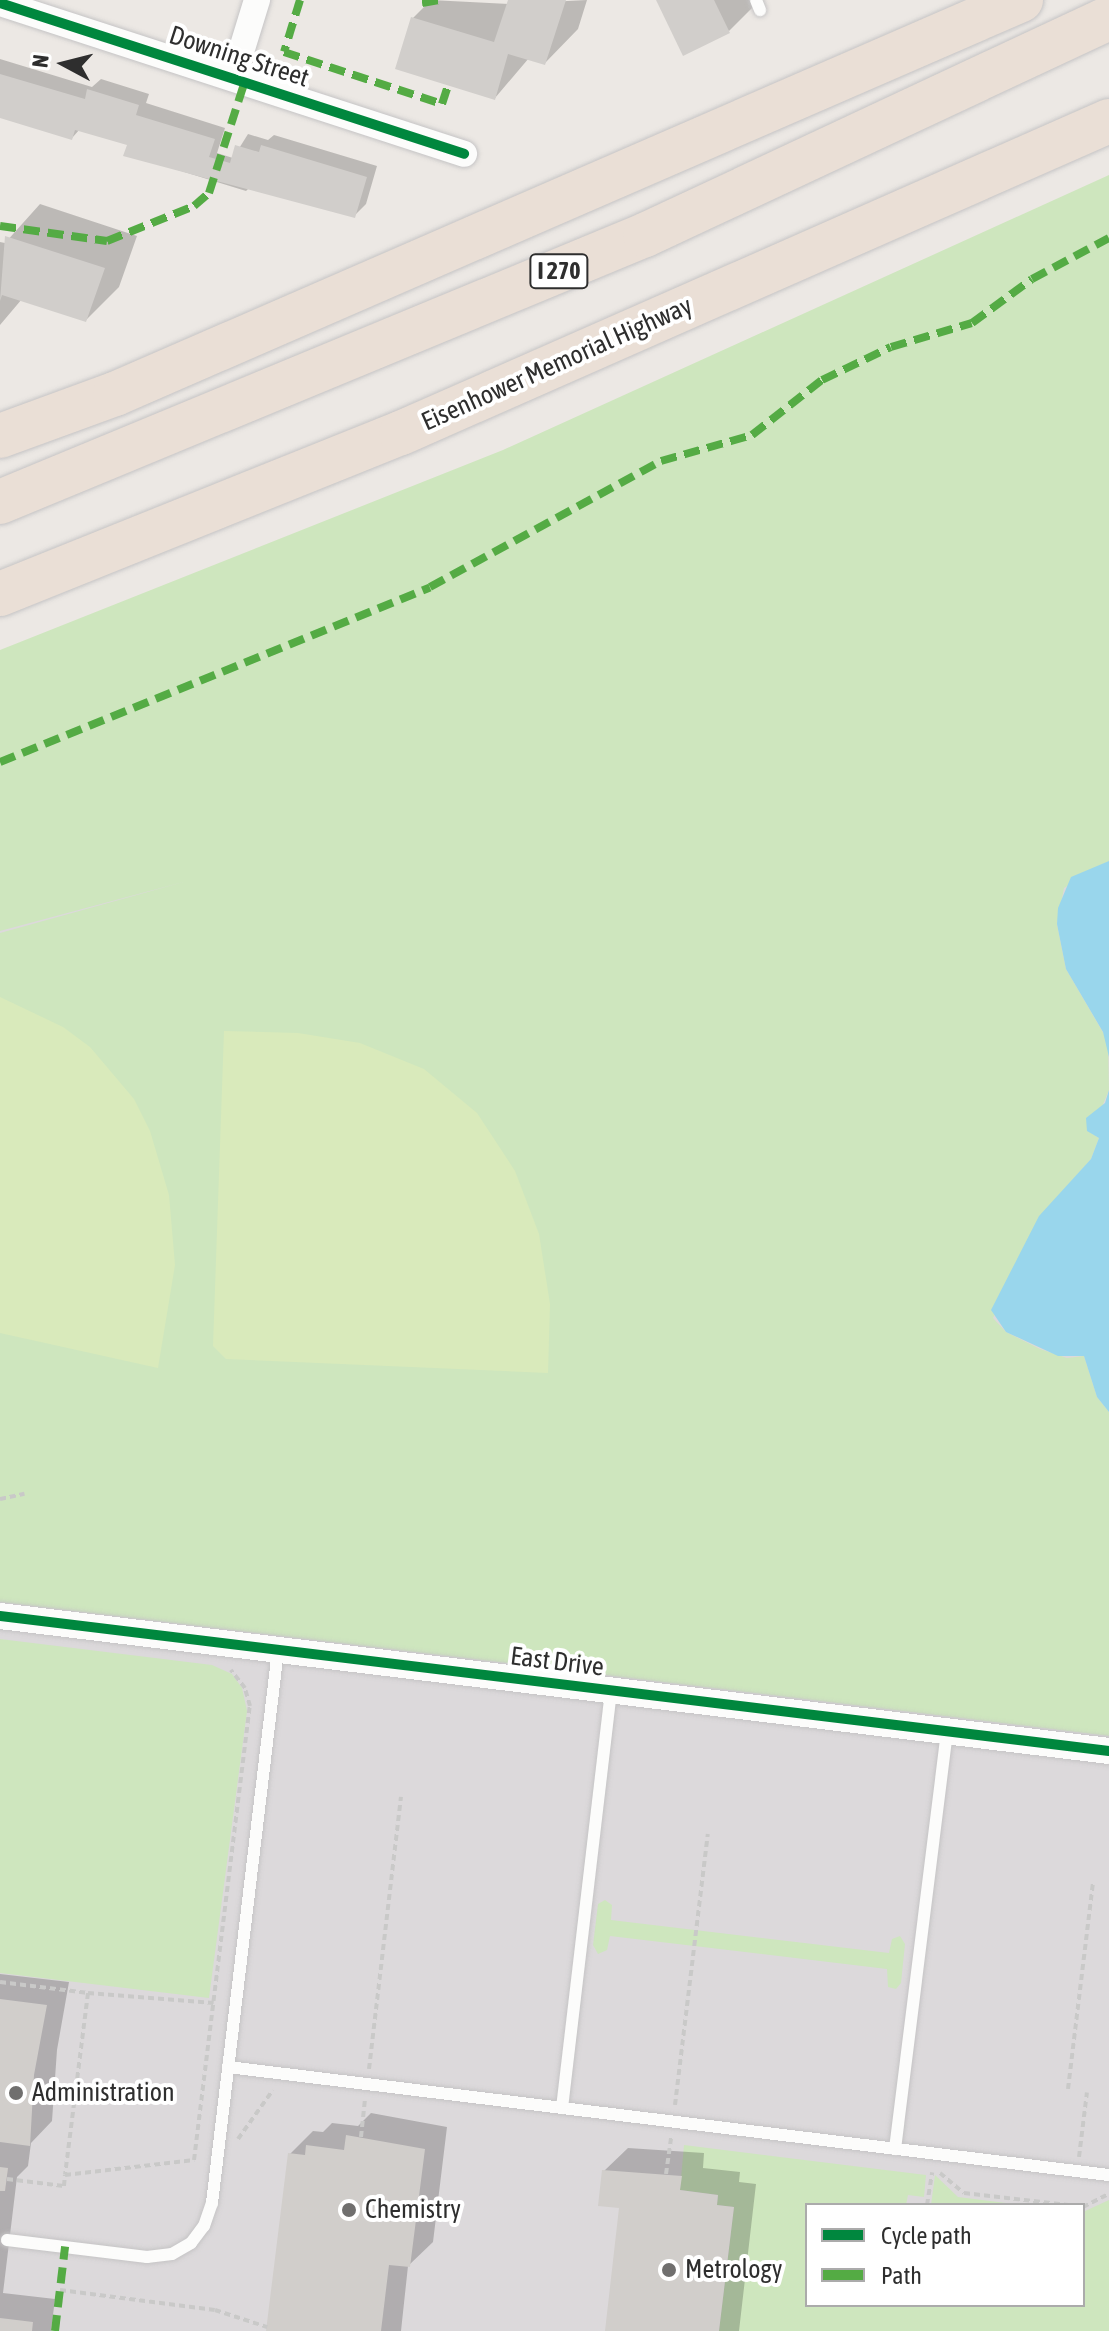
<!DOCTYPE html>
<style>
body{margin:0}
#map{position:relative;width:1109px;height:2331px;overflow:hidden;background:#ece8e4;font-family:"Asap Condensed",sans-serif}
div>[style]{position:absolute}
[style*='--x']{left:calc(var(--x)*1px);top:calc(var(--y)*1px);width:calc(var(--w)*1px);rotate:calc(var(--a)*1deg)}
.industrial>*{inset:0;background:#dcd9db}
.green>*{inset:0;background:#cee6be}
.pitch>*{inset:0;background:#d9eabb}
.water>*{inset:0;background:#99d6ec}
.shadow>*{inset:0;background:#0003}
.building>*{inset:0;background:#d1cecb}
.path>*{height:4px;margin-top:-2px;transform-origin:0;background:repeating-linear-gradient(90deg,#c9c9c8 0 6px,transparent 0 10px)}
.roads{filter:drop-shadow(0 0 2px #c5c4c5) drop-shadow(0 0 2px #c5c4c5)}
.service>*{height:12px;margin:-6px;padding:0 6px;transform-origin:6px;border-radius:6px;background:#fcfcfb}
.minor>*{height:26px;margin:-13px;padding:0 13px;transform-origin:13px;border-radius:13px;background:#fcfcfb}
.motorway>*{height:44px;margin:-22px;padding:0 22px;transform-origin:22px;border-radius:22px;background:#eadfd6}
.quiet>*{height:8px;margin-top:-4px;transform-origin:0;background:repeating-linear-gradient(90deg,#54ab44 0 16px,transparent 0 24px)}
.cycleway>*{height:10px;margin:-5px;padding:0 5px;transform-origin:5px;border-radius:5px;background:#00873e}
.dots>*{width:22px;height:22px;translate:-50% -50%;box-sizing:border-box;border:4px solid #fff;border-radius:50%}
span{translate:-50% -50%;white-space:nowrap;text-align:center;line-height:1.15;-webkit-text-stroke:8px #fff;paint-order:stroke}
.shield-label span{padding:2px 6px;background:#fff;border:2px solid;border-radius:6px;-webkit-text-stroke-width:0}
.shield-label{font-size:24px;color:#2e2e2e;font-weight:700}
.street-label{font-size:26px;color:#2e2e2e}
.poi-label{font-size:26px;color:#2e2e2e}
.left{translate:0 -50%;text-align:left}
.legend{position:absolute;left:805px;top:2203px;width:280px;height:104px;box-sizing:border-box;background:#fff;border:2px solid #ababab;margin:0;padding:10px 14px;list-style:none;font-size:24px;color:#2e2e2e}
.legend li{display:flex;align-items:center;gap:16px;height:40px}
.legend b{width:40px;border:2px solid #ababab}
.north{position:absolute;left:24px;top:24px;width:80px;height:80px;-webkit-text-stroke:6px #fff;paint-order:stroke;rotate:277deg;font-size:22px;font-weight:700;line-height:32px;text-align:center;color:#2e2e2e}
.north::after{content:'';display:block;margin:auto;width:28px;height:36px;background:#2e2e2e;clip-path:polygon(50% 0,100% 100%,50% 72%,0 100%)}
</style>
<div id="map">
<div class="industrial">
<i style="clip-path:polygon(evenodd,1109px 228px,1109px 2331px,0 2331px,0 749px,1109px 228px,807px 2205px,1083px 2205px,1083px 2305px,807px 2305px,807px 2205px)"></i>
</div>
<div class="green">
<i style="clip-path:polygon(1109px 175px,1109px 861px,1064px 888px,1057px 924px,1066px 969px,1108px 1041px,1109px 1090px,1091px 1133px,1099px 1138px,1091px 1159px,1047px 1209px,993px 1318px,1006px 1332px,1040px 1349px,1067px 1358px,1084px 1356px,1097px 1397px,1109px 1412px,1109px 1736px,0 1602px,0 933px,187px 881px,0 931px,0 650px,503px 450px)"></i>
<i style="clip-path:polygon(0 1639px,212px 1665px,232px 1674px,242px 1688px,247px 1711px,209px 1998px,0 1973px)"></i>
<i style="clip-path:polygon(605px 1900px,612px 1905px,611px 1920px,889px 1953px,892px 1939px,900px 1936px,905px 1944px,901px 1983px,896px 1989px,888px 1987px,887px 1969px,610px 1936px,607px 1950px,598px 1954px,593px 1945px,598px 1904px)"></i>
<i style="clip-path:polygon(684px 2145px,926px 2175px,924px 2197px,908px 2195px,906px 2205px,807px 2205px,808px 2307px,1083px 2305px,1083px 2212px,1109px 2200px,1109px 2331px,719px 2331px,734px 2207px,717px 2205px,718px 2195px,680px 2190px)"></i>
<i style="clip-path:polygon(935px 2175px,958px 2197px,1023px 2205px,931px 2205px)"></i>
</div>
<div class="pitch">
<i style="clip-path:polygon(0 997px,63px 1027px,90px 1047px,134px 1099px,150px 1131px,169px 1195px,175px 1265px,158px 1368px,0 1333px)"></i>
<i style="clip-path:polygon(224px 1031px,298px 1033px,360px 1043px,424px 1069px,477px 1113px,515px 1171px,539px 1234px,550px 1304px,548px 1373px,226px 1359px,213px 1346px)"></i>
</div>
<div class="water">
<i style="clip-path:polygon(1109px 861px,1109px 1057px,1103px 1032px,1066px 969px,1057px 924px,1058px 908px,1071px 877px)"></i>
<i style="clip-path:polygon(1109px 1090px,1109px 1412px,1097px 1397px,1084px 1356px,1058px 1356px,1006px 1332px,991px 1310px,1039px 1216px,1091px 1159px,1099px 1138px,1087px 1131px,1086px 1118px,1105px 1103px)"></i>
</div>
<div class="shadow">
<i style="clip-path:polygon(431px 0,509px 4px,587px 0,578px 29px,545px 63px,529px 58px,495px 98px,413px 18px)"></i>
<i style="clip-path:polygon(658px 0,760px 0,729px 31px)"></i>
<i style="clip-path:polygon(0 59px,92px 87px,101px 79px,149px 94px,146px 103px,225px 128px,217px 153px,233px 158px,248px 134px,268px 140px,274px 135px,377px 166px,366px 204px,354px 216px,252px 185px,246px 191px,126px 154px,129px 144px,80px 129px,72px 138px,0 116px)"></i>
<i style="clip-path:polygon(40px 204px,137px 236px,119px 287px,86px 320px,22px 299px,0 325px,0 242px,5px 243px)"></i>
<i style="clip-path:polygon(0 1974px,69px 1982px,57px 2050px,52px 2121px,31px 2143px,28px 2166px,17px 2177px,3px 2293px,55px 2299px,51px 2331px,0 2331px)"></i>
<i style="clip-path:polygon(371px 2113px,447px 2127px,433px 2242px,408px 2266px,401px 2331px,268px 2331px,290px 2154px,313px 2131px,323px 2132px,332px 2123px,358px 2126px)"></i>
<i style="clip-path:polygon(628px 2148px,704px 2153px,703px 2168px,740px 2172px,739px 2182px,756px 2184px,739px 2331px,607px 2331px,621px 2207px,604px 2171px)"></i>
</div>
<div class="building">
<i style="clip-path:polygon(508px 0,566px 0,545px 65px,508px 54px,495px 100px,395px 69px,411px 17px,494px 42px)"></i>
<i style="clip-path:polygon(656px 0,714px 0,730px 33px,683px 56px)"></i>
<i style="clip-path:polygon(0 74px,85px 99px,87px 89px,139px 105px,136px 115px,215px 139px,209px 157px,230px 163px,235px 145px,259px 152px,261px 145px,367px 177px,355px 218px,123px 156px,127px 145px,75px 130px,72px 140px,0 118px)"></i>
<i style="clip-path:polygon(5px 236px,105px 268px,86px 322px,2px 295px,0 301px)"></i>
<i style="clip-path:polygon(0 1999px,47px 2005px,34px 2075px,30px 2146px,0 2142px)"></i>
<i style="clip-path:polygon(346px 2135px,425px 2149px,410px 2267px,389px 2265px,381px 2331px,266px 2331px,288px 2153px,305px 2155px,306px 2145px,344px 2150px)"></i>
<i style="clip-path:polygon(0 2167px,8px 2168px,5px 2191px,0 2191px)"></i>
<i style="clip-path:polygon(602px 2170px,682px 2176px,680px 2190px,718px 2195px,717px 2205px,734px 2207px,719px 2331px,605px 2331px,619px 2208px,598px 2206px)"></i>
<i style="clip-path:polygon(0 2318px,33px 2322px,32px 2331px,0 2331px)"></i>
</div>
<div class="path">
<i style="--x:0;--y:1499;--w:25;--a:-12"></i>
<i style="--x:0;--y:1982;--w:89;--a:7.1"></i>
<i style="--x:88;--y:1993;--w:183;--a:97.2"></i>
<i style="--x:65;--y:2175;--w:130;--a:-6.6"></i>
<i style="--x:194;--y:2160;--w:457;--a:-83"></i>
<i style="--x:250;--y:1706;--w:19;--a:-106"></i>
<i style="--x:245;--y:1688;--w:23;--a:-128"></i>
<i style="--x:88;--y:1993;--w:126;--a:4.5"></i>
<i style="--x:369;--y:2069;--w:274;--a:-83.3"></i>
<i style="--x:1068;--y:2089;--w:209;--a:-83.1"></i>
<i style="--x:675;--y:2105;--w:273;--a:-83.1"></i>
<i style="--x:361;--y:2137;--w:38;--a:-84"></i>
<i style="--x:238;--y:2139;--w:60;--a:-54.5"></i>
<i style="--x:1079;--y:2157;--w:65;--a:-83"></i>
<i style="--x:940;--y:2173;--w:31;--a:40"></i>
<i style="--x:964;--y:2193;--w:105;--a:6.6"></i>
<i style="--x:666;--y:2174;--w:37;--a:-82"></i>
<i style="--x:7;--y:2179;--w:57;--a:7"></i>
<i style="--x:64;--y:2186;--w:11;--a:-85"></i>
<i style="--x:927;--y:2205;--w:33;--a:-81"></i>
<i style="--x:1083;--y:2207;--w:29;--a:-27"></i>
<i style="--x:60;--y:2290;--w:156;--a:7.4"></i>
<i style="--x:215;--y:2310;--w:55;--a:18.1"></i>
</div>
<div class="roads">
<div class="service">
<i style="--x:756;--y:0;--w:11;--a:68"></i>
<i style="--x:228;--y:2067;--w:888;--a:6.99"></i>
<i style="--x:562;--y:2108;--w:421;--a:-83.3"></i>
<i style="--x:895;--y:2149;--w:421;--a:-82.9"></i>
<i style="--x:7;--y:2240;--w:141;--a:6.9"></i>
<i style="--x:147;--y:2257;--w:25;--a:-7"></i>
<i style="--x:172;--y:2254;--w:22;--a:-30"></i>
<i style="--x:191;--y:2243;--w:21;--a:-53"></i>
<i style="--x:204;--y:2226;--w:24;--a:-71"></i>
<i style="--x:212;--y:2203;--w:557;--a:-83.19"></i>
</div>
<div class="minor">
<i style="--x:0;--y:3;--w:488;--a:18"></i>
<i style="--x:233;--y:78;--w:82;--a:-72.9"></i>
<i style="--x:0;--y:1616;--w:1117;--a:6.94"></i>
</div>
<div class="motorway">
<i style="--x:0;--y:436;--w:122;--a:-20.1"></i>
<i style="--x:115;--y:394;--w:988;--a:-23.5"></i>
<i style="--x:0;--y:502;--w:698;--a:-22.49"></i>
<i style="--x:645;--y:235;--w:512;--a:-25.06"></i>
<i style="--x:0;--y:594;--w:432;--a:-21.9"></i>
<i style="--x:401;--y:433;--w:774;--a:-23.78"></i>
</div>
</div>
<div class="quiet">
<i style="--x:300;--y:0;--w:54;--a:107.1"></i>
<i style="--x:284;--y:52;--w:166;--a:18.2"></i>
<i style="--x:442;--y:104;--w:20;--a:-72"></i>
<i style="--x:422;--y:3;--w:17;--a:-10"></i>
<i style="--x:0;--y:226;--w:108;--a:8"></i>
<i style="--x:107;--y:241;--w:94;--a:-21.9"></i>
<i style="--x:194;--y:206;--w:20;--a:-41"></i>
<i style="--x:209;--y:193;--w:118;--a:-72.2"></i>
<i style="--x:0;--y:762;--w:464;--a:-22.1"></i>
<i style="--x:430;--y:587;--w:263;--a:-28.6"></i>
<i style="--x:661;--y:461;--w:95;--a:-15.9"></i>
<i style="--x:752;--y:435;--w:89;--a:-38.2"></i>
<i style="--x:822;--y:380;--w:76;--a:-25.6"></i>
<i style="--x:891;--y:347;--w:84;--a:-16.5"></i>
<i style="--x:972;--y:323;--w:74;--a:-36.3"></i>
<i style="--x:1032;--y:279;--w:87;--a:-28"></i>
<i style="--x:55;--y:2331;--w:85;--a:-83.2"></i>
</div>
<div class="cycleway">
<i style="--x:0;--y:3;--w:488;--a:18"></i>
<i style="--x:0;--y:1616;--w:1117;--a:6.94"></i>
</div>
<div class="dots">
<i style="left:16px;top:2093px;background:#706f6e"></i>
<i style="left:349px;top:2210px;background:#706f6e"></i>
<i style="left:669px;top:2270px;background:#706f6e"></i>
</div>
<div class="shield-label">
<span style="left:559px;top:271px">I 270</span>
</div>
<div class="street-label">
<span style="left:239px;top:57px;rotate:18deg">Downing Street</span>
<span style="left:557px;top:364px;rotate:-24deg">Eisenhower Memorial Highway</span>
<span style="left:557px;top:1662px;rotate:7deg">East Drive</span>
</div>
<div class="poi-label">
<span class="left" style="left:32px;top:2093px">Administration</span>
<span class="left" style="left:365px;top:2210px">Chemistry</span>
<span class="left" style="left:685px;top:2270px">Metrology</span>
</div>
<ul class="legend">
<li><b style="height:10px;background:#00873e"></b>Cycle path</li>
<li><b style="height:10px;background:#54ab44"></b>Path</li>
</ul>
<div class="north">N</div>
</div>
